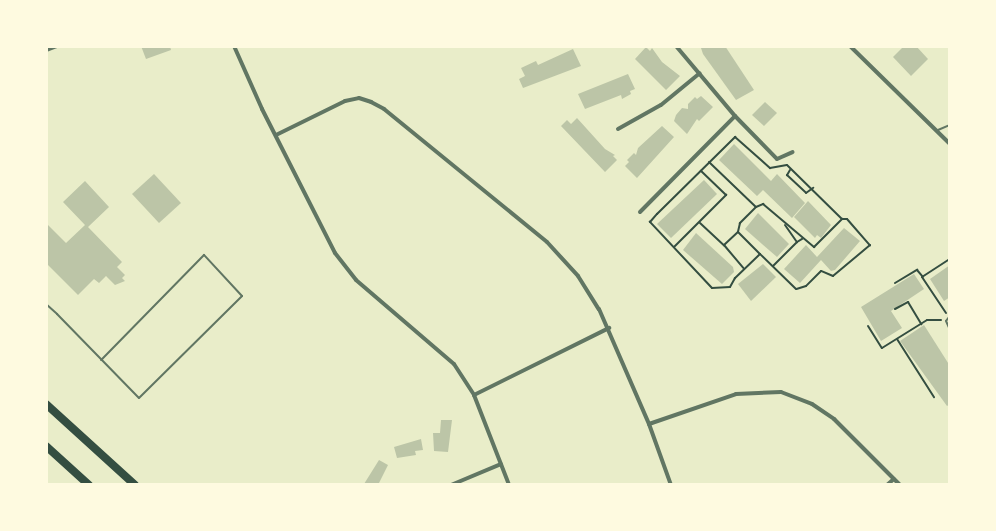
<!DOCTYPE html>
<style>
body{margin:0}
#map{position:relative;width:996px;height:531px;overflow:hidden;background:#e9edc9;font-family:"DejaVu Sans",sans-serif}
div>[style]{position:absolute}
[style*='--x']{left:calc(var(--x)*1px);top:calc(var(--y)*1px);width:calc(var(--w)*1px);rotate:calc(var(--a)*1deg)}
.building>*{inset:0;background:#bcc5a7}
.path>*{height:2px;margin:-1px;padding:0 1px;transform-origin:1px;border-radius:1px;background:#344e41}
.service>*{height:2px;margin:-1px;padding:0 1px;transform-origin:1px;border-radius:1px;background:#617663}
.minor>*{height:4px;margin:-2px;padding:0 2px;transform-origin:2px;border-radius:2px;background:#617663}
.tertiary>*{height:5px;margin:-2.5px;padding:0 2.5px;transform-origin:2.5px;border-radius:2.5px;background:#617663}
.motorway>*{height:8px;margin:-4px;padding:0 4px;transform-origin:4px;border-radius:4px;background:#344e41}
span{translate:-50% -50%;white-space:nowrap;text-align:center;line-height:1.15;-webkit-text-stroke:4px #fefae0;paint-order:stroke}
.frame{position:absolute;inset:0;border:48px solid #fefae0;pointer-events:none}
</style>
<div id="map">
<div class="building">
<i style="clip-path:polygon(141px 46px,170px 46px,171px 50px,146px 59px)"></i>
<i style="clip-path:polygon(704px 46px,725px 46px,754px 90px,736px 100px,703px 54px,701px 48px)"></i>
<i style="clip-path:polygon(904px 46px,916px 46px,928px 59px,911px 76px,893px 57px)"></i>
<i style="clip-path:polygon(646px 47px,650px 51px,652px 48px,662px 62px,680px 76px,666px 90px,635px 59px)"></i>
<i style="clip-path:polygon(573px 49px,581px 66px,523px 88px,519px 79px,525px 76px,521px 68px,536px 61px,538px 65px)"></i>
<i style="clip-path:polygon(628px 74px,635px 89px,630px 91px,631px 94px,622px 99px,621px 95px,585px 109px,578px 94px)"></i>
<i style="clip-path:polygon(701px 96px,713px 107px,699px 121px,697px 119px,687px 134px,674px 121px,676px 115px,682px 108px,688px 109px,688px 104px,695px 97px,697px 99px)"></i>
<i style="clip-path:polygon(765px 102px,777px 113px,764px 126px,752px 115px)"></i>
<i style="clip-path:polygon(577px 118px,605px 149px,615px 155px,613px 156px,617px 160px,605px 172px,561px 126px,567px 120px,571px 124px)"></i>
<i style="clip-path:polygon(662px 126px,674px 137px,637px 178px,625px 166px,629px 162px,627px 160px,634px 153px,636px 155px,638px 148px)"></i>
<i style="clip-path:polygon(734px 144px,771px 181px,777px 174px,805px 203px,792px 218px,763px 190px,757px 196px,719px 160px)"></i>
<i style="clip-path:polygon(154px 174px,181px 203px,159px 223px,132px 194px)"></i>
<i style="clip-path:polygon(704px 180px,717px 194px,671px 238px,657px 224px)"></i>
<i style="clip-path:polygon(85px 181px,109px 207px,88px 227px,122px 262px,117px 267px,125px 275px,122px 278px,125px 281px,115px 285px,106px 276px,99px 283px,94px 279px,78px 295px,46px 263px,46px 227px,48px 225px,66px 243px,85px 225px,63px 202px)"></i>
<i style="clip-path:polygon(808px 201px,831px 225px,821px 238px,817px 235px,815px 238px,794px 217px)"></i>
<i style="clip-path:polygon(758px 213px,789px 244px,777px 257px,745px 229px)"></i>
<i style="clip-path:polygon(844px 228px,860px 241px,835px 270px,831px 271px,821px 260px,800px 283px,784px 269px,806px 245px,817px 257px)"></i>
<i style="clip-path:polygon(696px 233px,733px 267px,734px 272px,722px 284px,683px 250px)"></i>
<i style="clip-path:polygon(763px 264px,776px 277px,751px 301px,738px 284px)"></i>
<i style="clip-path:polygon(950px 265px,950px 297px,944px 301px,930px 279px)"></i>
<i style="clip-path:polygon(914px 274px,924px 289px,891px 311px,902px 328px,881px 341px,861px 307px)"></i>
<i style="clip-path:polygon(924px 325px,950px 366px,950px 404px,947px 406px,900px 341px)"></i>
<i style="clip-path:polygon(441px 420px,452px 420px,448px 452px,434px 451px,433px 433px,440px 433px)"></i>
<i style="clip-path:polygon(421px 439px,423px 450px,415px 451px,416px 455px,397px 458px,394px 447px)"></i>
<i style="clip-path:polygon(379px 460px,388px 465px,378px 485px,364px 484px)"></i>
</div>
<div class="path">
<i style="--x:709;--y:162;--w:65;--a:43.8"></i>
<i style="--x:756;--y:207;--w:23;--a:135"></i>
<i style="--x:740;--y:223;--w:9;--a:103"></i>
<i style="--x:738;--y:232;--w:31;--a:45"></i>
<i style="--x:760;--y:254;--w:35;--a:136"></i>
<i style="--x:735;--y:278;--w:10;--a:119"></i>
<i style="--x:730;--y:287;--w:18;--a:177"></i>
<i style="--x:712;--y:288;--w:91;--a:-133.2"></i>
<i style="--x:650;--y:222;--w:11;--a:-49"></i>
<i style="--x:657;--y:214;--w:110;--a:-44.6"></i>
<i style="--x:735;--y:137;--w:47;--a:41.5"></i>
<i style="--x:770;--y:168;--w:17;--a:-10"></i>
<i style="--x:787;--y:165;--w:77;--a:44.5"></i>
<i style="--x:842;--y:219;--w:5;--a:0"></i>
<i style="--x:847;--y:219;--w:35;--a:49"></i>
<i style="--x:870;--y:245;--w:48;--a:140"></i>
<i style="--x:833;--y:276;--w:13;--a:-157"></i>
<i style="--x:821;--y:271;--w:21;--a:135"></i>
<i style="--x:806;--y:286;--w:10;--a:163"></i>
<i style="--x:796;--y:289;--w:50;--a:-135.8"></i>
<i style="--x:790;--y:170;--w:6;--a:121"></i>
<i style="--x:787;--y:175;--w:26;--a:43"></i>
<i style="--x:806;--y:193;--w:9;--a:-36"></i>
<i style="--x:756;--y:207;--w:8;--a:-23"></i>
<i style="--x:763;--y:204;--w:67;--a:40.1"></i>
<i style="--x:814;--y:247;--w:40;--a:-45"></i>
<i style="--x:700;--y:223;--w:33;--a:43"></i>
<i style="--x:724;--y:245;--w:19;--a:-43"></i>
<i style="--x:785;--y:225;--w:21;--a:55"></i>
<i style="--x:797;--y:242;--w:6;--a:-31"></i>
<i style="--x:724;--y:245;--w:30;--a:50"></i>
<i style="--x:674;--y:247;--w:74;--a:-45"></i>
<i style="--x:726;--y:195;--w:35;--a:-136"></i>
<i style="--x:773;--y:266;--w:34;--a:-45"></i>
<i style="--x:895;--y:283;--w:26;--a:-31"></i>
<i style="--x:917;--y:270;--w:9;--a:49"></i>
<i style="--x:895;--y:309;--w:15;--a:-28"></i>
<i style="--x:908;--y:302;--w:26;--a:59"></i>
<i style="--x:946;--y:313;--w:43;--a:-123.7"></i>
<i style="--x:922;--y:277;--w:33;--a:-33"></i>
<i style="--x:868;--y:326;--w:26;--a:58"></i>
<i style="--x:882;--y:348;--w:53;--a:-31.9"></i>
<i style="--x:927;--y:320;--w:14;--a:0"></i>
<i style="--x:897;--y:339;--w:69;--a:57.5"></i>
</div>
<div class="service">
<i style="--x:938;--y:130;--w:13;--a:-23"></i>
<i style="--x:46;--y:304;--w:15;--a:42"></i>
<i style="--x:57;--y:314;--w:117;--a:45.7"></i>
<i style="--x:139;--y:398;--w:145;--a:-44.7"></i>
<i style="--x:242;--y:296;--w:56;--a:-132.8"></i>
<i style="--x:204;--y:255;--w:147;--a:134.4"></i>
<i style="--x:950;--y:316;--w:6;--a:129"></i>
<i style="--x:946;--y:321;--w:10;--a:66"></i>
</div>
<div class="minor">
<i style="--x:234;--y:46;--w:69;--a:66"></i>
<i style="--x:262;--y:109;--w:161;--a:63.1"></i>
<i style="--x:335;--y:253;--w:34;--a:52"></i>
<i style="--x:356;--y:280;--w:129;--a:40.6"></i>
<i style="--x:454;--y:364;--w:37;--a:57"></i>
<i style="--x:474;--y:395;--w:97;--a:68.7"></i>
<i style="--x:676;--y:46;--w:92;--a:49.9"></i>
<i style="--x:735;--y:116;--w:60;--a:45.7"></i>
<i style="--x:777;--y:159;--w:17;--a:-24"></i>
<i style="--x:850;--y:46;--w:140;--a:44.4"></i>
<i style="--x:618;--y:129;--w:49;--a:-29.2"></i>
<i style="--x:661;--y:105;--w:50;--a:-39.4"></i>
<i style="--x:276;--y:135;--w:77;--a:-26.2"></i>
<i style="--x:345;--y:101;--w:14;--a:-12"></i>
<i style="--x:359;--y:98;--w:13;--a:18"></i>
<i style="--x:371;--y:102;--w:15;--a:28"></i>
<i style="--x:384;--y:109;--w:210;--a:39.2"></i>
<i style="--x:547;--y:242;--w:46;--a:47.6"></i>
<i style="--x:578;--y:276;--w:39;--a:58"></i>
<i style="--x:599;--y:309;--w:125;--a:66.5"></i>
<i style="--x:649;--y:424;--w:65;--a:70.2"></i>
<i style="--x:640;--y:212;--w:135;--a:-45.3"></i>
<i style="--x:474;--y:395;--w:151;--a:-26.4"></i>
<i style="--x:649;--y:424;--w:92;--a:-19"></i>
<i style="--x:736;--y:394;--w:45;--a:-2.5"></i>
<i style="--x:781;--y:392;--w:33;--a:21"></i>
<i style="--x:812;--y:404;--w:27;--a:34"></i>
<i style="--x:834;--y:419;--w:93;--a:45"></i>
<i style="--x:451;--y:485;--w:54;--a:-22.8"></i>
<i style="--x:887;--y:485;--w:9;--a:-41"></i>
</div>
<div class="tertiary">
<i style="--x:46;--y:49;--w:9;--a:-21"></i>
</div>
<div class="motorway">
<i style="--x:46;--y:404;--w:120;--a:42.3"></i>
<i style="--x:46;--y:446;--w:58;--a:42.2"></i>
</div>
<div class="frame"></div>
</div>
